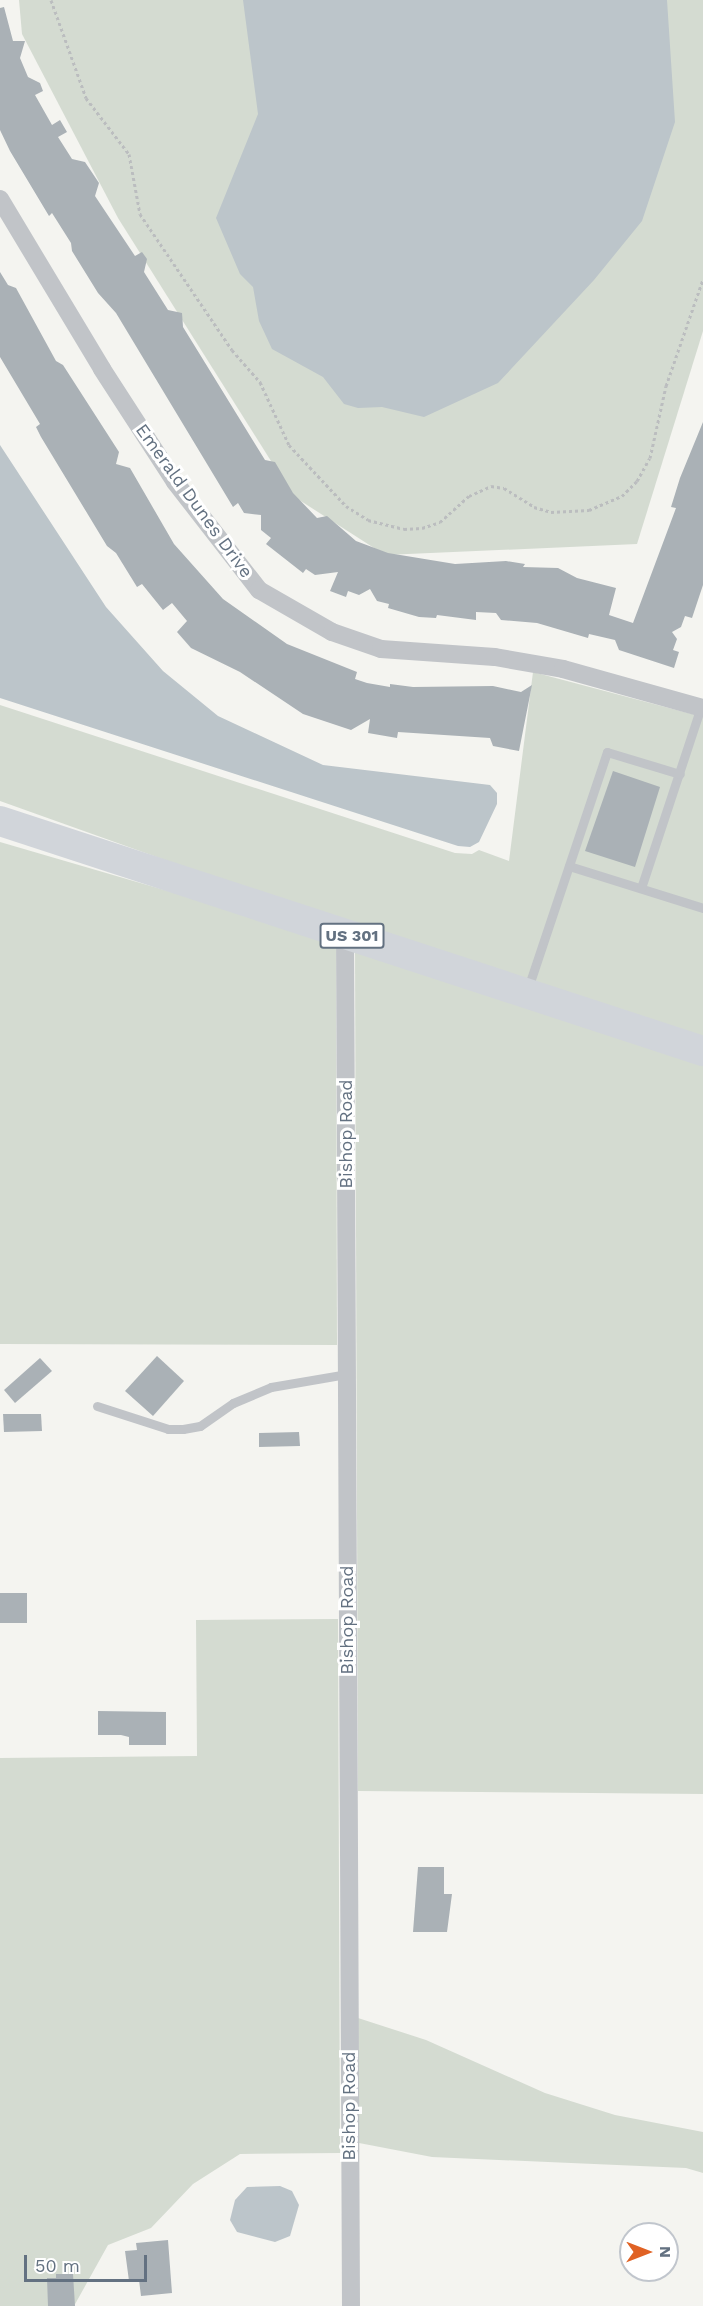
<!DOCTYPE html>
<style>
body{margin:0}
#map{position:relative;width:703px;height:2306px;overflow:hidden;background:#f4f4f0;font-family:"Work Sans",sans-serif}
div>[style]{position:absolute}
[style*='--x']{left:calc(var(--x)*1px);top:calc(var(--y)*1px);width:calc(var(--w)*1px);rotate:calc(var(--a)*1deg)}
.green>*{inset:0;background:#d4dbd1}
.water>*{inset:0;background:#bcc5ca}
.building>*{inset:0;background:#aab1b6}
.path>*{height:3px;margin-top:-1.5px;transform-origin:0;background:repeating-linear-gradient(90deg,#bbbdbf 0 3px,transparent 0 6px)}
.service>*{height:9px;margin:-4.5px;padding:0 4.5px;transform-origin:4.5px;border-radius:4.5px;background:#c1c4c8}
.minor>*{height:18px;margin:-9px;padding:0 9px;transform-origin:9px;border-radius:9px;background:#c1c4c8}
.primary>*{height:30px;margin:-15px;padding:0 15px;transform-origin:15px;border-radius:15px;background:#d1d5da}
span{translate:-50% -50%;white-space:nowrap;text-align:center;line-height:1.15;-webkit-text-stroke:6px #fff;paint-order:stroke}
.shield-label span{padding:2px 4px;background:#fff;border:2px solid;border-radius:4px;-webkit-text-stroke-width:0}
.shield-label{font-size:16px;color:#637181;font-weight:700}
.street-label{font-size:18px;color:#637181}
.north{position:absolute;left:619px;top:2222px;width:60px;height:60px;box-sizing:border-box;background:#fff;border:2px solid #c1c6cd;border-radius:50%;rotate:90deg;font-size:16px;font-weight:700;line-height:24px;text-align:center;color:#637181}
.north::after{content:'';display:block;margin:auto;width:21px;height:27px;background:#e06224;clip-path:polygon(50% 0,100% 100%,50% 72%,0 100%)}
.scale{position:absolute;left:24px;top:2255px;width:123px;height:27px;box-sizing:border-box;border:3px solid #637181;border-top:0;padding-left:8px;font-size:18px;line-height:21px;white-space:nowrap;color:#637181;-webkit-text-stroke:4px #fff;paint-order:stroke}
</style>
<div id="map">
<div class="green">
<i style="clip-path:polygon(19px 0,703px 0,703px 331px,637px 544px,385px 555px,293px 496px,118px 218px,22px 34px)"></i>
<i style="clip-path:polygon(533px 672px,703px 717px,703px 1042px,347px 925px,0 801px,0 705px,455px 853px,472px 854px,479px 850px,509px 861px)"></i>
<i style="clip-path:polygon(0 842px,336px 940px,337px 1345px,0 1344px)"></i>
<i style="clip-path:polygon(355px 946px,703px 1060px,703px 1794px,358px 1791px)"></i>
<i style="clip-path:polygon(338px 1619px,340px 2153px,240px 2154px,193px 2184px,151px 2228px,108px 2245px,74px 2306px,0 2306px,0 1758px,197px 1756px,196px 1620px)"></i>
<i style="clip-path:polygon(358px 2018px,426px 2040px,545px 2093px,615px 2115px,703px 2132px,703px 2173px,686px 2168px,432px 2157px,359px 2143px)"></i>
</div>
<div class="water">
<i style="clip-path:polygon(243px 0,667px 0,675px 122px,642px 221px,594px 280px,498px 383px,424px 417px,382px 407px,358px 408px,344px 404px,323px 377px,272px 349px,259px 321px,253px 287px,240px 274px,216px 218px,258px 114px)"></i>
<i style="clip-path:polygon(0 445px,106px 607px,163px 671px,218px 716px,323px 765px,490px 785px,497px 793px,497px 804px,479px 842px,470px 847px,458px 846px,0 698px)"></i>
<i style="clip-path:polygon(280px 2186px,292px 2191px,299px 2205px,290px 2236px,275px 2242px,237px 2232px,230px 2220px,235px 2200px,247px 2187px)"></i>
</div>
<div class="building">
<i style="clip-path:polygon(4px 7px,13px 41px,25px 41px,20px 58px,28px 77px,40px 83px,43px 91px,35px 95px,52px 125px,60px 120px,67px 132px,58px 137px,72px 159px,85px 162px,99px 183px,95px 196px,135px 256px,142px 252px,147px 259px,144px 272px,168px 310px,182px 313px,183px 327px,265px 460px,275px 462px,293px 493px,317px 518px,327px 516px,356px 541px,388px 553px,455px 564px,506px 561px,525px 564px,523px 567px,558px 568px,577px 578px,616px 588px,609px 615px,633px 623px,676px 508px,671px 507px,680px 478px,703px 422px,703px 585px,692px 618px,685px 616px,681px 627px,672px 632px,677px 639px,673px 650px,679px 652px,674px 668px,619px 650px,615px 640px,589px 634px,588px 638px,537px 623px,501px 620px,496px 613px,476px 612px,476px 620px,437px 615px,436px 618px,419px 617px,388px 608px,389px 604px,377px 601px,370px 589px,359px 595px,348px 591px,346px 597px,330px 591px,338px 572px,315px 575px,306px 569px,303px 573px,266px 544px,271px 538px,261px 530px,261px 515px,244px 513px,238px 503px,233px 507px,116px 313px,98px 293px,72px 251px,71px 243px,52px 213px,49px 216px,10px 151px,0 130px,0 8px)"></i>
<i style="clip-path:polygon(0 272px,8px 285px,16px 288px,56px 361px,63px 365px,119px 452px,116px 464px,130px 468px,174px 544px,223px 599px,287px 644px,357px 672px,355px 679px,367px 683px,390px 687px,390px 684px,413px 687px,493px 686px,521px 692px,532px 685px,519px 751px,493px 746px,490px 738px,398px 732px,397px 738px,368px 733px,370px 719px,351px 730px,303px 714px,240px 672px,191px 648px,177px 632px,187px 621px,172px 603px,163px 610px,142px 584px,137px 587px,116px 553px,107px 546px,41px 437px,36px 427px,40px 424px,0 357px)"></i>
<i style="clip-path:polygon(613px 771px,660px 787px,635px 867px,585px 851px)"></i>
<i style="clip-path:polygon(157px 1356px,184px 1381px,153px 1416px,125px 1391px)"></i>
<i style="clip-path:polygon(40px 1358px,52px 1371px,15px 1403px,4px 1390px)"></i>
<i style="clip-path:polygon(3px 1414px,41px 1414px,42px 1431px,4px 1432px)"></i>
<i style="clip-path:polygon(299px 1432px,300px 1446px,259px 1447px,259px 1433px)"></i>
<i style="clip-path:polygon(0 1593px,27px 1593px,27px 1623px,0 1623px)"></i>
<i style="clip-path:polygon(98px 1711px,166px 1712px,166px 1745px,129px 1745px,129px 1737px,121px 1735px,98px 1735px)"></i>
<i style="clip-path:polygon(418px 1867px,444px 1867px,444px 1894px,452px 1894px,447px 1932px,413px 1932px)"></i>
<i style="clip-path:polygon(168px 2240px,172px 2293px,141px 2296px,139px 2280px,129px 2281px,125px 2251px,137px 2250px,136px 2243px)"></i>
<i style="clip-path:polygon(56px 2274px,73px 2274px,75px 2306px,48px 2306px,47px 2278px,56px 2278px)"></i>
</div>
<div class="path">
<i style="--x:51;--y:0;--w:104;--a:70.3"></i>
<i style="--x:86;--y:98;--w:71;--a:52.5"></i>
<i style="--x:129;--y:154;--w:61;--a:79.6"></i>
<i style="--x:140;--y:214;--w:164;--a:55.9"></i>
<i style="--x:232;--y:350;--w:43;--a:48.8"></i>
<i style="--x:260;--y:382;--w:69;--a:65.3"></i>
<i style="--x:289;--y:445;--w:83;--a:46.9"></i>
<i style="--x:346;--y:506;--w:26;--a:32"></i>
<i style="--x:368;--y:520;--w:37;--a:14"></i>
<i style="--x:404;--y:529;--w:18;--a:-3"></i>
<i style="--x:422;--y:528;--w:19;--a:-18"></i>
<i style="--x:440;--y:522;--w:39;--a:-42"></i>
<i style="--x:469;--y:496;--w:24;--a:-24"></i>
<i style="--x:491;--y:486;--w:13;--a:9"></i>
<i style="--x:504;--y:488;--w:36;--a:32"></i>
<i style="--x:534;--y:507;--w:18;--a:16"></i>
<i style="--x:551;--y:512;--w:38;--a:-3"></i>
<i style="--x:589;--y:510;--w:36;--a:-23"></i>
<i style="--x:622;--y:496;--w:21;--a:-45"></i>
<i style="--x:637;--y:481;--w:26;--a:-61"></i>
<i style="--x:650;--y:458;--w:74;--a:-77.5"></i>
<i style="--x:666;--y:386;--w:113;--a:-70.9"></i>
</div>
<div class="service">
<i style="--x:569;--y:866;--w:140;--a:17.4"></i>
<i style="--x:641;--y:888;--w:191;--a:-71.7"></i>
<i style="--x:527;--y:991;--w:252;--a:-71.5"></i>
<i style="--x:607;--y:752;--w:76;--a:16.8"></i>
<i style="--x:97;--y:1406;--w:75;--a:17.9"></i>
<i style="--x:168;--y:1429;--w:15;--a:0"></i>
<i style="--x:183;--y:1429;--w:17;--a:-10"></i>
<i style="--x:200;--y:1426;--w:40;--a:-34.9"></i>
<i style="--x:233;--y:1403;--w:41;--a:-22.8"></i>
<i style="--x:271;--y:1387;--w:76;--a:-9.8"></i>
</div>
<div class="minor">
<i style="--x:0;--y:199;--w:198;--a:59"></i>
<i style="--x:102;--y:369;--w:135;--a:57.1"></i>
<i style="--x:175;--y:482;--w:137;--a:52.1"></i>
<i style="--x:259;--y:590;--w:84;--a:29.9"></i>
<i style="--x:332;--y:632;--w:52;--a:19.1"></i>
<i style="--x:381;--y:649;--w:114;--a:4"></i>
<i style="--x:495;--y:657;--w:69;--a:10"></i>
<i style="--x:563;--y:669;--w:145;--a:15.6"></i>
<i style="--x:345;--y:933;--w:1373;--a:89.75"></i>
</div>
<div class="primary">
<i style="--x:0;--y:821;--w:740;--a:18.12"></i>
</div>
<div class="shield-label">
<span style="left:352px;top:936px">US 301</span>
</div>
<div class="street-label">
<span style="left:194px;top:501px;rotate:54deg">Emerald Dunes Drive</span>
<span style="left:346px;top:1134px;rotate:-90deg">Bishop Road</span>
<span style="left:347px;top:1620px;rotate:-90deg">Bishop Road</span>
<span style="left:349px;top:2106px;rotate:-90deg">Bishop Road</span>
</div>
<div class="north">N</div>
<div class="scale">50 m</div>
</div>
